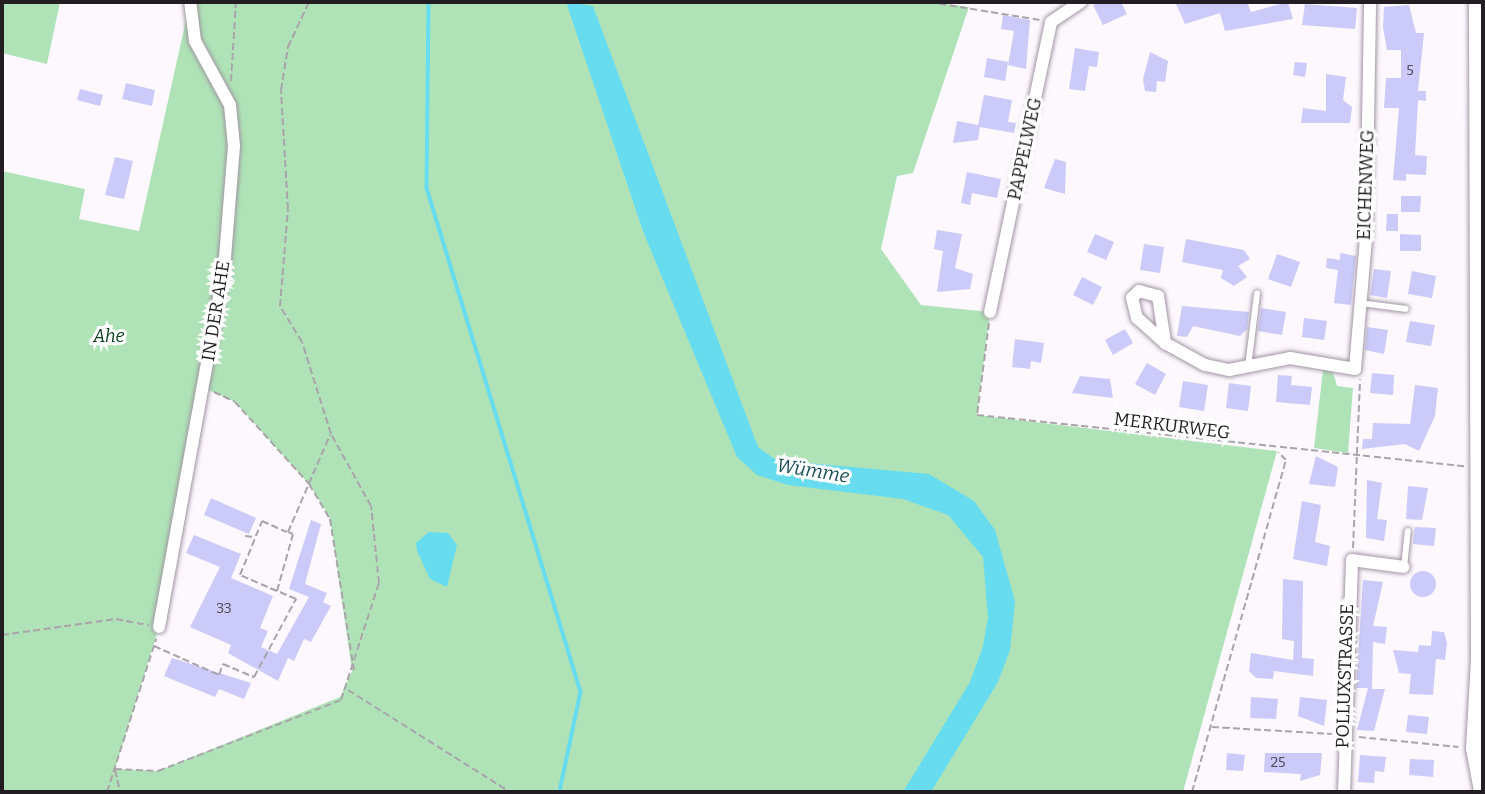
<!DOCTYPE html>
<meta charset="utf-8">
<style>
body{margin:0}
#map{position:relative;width:1485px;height:794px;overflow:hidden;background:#fdf8fe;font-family:Bitter,serif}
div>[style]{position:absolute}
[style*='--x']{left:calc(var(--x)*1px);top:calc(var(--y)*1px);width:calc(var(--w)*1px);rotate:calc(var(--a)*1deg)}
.green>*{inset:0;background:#afe3b7}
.water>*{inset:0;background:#68dcef}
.stream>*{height:3.5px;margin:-1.75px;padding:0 1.75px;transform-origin:1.75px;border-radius:1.75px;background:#68dcef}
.building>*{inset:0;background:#cbcaf9}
.round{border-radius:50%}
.path>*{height:2px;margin-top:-1px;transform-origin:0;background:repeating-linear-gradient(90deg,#a8a4a9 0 7px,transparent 0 10.5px)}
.roads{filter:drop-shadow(0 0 2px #a096a2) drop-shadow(0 0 2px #a096a2)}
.lane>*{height:6px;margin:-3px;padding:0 3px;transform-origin:3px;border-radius:3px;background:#fff}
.street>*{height:12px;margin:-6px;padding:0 6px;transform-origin:6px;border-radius:6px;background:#fff}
.primary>*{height:19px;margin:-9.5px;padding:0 9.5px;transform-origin:9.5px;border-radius:9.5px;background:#fff}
span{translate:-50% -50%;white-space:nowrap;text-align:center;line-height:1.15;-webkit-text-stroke:6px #fff;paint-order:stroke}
.number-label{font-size:14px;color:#4c4858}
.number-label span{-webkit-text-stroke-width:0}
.street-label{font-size:18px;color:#211d22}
.park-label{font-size:18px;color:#0c401b;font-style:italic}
.water-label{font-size:19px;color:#1b4e56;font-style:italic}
.frame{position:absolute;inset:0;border:4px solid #211d22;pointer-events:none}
</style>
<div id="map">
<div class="green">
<i style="clip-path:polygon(2px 2px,60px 2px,47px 64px,2px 53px)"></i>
<i style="clip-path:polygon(evenodd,190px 2px,929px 2px,969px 7px,913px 173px,897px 176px,881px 249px,921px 305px,990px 312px,977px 415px,1277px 451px,1183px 792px,2px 792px,2px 171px,85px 189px,79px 219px,139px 231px,190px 2px,204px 388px,235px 402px,309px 484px,330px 518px,352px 671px,340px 697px,158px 771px,115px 769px,159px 627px,204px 388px)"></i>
<i style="clip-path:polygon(1323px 370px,1333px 372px,1337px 386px,1353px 388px,1348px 453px,1314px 448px)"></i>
</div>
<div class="water">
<i style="clip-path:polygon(566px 2px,593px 6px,758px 447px,776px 460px,929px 474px,974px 501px,995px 530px,1015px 601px,1010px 650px,998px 682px,931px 792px,903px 792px,970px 682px,983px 646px,988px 617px,983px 557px,948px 515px,903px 499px,788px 485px,757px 475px,737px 457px,644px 234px)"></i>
<i style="clip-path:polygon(429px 532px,448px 533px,457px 545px,447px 587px,430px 579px,417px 551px,416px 543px)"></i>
</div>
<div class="stream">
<i style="--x:429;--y:2;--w:186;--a:90.6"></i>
<i style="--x:427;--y:188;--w:527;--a:73.01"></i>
<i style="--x:581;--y:692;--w:102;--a:101.9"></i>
</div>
<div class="building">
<i style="clip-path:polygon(1101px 2px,1121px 2px,1127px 14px,1103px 25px,1093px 5px)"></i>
<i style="clip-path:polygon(1175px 2px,1247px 2px,1251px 12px,1288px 2px,1293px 19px,1225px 31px,1220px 13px,1185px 24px)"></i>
<i style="clip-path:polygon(1305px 4px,1357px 8px,1355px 29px,1302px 25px)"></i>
<i style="clip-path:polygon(1409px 5px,1416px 33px,1424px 33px,1418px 91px,1426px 91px,1426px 101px,1418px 100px,1415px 155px,1427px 156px,1426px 175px,1406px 174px,1406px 181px,1393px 180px,1399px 108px,1384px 108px,1386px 78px,1401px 78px,1401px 50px,1387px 50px,1383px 27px,1384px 7px)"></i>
<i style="clip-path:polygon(1003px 15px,1030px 20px,1026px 69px,1008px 65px,1014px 31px,1001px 29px)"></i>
<i style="clip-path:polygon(1075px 48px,1099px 52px,1097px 67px,1089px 66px,1085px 91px,1069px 89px)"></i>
<i style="clip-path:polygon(1150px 52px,1168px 61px,1165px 82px,1157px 81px,1156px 92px,1145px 91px,1143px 79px)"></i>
<i style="clip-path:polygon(987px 58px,1008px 62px,1005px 81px,984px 77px)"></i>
<i style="clip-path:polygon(1295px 62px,1307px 63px,1305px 77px,1293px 75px)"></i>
<i style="clip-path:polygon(1326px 74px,1346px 77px,1343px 100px,1352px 107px,1350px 123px,1301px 123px,1303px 108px,1326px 111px)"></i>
<i style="clip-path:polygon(126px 83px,155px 90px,152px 106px,122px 99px)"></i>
<i style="clip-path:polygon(80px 89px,103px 95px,100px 106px,77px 100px)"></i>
<i style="clip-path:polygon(984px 95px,1012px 100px,1008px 122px,1016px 123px,1014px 133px,980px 127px,978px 140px,953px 143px,957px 121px,978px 125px)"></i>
<i style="clip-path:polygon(115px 157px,133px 161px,124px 199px,105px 195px)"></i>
<i style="clip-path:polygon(1055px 159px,1066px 162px,1065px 194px,1044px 188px)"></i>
<i style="clip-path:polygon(967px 172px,1001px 179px,997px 198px,972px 193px,970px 205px,961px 203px)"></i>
<i style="clip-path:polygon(1401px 196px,1421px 196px,1420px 212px,1401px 212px)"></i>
<i style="clip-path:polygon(1387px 214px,1398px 214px,1398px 231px,1386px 231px)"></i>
<i style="clip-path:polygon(937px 230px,962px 234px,955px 268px,973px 274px,970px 289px,937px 292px,943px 251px,934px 249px)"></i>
<i style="clip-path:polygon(1095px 234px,1114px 242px,1106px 260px,1087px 252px)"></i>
<i style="clip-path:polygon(1400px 234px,1421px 235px,1421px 251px,1400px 251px)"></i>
<i style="clip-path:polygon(1186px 239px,1244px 250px,1250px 259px,1238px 266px,1247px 277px,1234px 286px,1221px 278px,1223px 270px,1182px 262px)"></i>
<i style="clip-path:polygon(1144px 244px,1164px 247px,1160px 273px,1140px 270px)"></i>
<i style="clip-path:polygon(1340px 253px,1356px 256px,1351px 305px,1334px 303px,1338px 270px,1326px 268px,1327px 258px,1340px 260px)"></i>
<i style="clip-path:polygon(1277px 254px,1300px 262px,1291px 287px,1268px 279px)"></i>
<i style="clip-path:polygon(1374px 269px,1391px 271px,1387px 298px,1370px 295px)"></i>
<i style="clip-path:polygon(1412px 271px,1436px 276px,1432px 298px,1408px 294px)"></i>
<i style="clip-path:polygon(1082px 277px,1102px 287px,1093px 305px,1073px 295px)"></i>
<i style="clip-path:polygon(1182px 306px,1249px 312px,1247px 329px,1240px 336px,1193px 326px,1187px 337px,1177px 336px)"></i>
<i style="clip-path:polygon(1261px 308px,1286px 312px,1282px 335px,1258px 331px)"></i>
<i style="clip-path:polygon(1304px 318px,1327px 321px,1324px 340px,1302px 337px)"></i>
<i style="clip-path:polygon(1410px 321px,1435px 325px,1431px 346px,1406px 342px)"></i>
<i style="clip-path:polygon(1367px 327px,1388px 330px,1384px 354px,1365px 350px)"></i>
<i style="clip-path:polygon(1125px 329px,1133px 343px,1113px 355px,1105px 340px)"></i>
<i style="clip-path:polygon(1015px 339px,1044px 343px,1041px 363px,1031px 361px,1030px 369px,1012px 367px)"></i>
<i style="clip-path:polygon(1147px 363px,1166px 374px,1155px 395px,1135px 384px)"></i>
<i style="clip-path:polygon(1372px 373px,1394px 375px,1393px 395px,1370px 393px)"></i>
<i style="clip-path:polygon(1278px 375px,1292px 376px,1291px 385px,1312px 387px,1310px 405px,1276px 402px)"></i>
<i style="clip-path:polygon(1080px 376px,1110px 379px,1113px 398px,1072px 393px)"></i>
<i style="clip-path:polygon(1183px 381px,1208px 385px,1204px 411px,1179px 407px)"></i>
<i style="clip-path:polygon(1229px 383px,1251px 386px,1248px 411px,1226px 408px)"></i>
<i style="clip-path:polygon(1415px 385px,1438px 388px,1435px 416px,1419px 451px,1405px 444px,1362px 449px,1363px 439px,1372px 439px,1373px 423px,1410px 424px)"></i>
<i style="clip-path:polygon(1316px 456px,1338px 467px,1335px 487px,1309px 484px)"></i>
<i style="clip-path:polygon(1367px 480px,1382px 483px,1377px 519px,1387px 520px,1384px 541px,1366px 538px)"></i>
<i style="clip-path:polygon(1408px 486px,1428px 488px,1422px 520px,1406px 519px)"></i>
<i style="clip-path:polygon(211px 498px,256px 518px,249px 534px,204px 515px)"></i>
<i style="clip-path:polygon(1302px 501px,1321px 505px,1315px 542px,1330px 546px,1327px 566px,1293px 559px)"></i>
<i style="clip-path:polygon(311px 520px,321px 524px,305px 584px,327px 593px,323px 602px,331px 606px,311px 642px,304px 639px,294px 661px,288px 658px,278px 681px,228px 653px,231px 645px,190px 627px,220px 567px,186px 553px,194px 535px,241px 554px,231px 578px,273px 596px,260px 628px,268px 631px,261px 647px,277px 654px,309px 597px,289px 589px)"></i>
<i style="clip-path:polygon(1415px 527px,1436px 528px,1434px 546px,1413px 544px)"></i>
<i class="round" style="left:1410px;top:571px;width:26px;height:26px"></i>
<i style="clip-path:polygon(1283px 579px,1303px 581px,1302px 658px,1314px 659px,1313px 676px,1274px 671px,1273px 679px,1256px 678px,1249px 671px,1251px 653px,1293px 660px,1294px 641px,1282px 639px)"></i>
<i style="clip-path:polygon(1363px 580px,1383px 582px,1373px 626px,1387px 627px,1385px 644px,1373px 642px,1372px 689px,1385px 689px,1374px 731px,1357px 730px,1368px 688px,1356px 688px)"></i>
<i style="clip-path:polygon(1432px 631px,1444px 632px,1447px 643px,1445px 660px,1436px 659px,1433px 695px,1409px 694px,1411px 674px,1399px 673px,1393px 650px,1418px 652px,1419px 645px,1431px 646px)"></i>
<i style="clip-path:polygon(172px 658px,251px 683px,244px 699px,219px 689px,215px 697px,164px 676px)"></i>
<i style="clip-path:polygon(1251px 697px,1278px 699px,1276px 719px,1250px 718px)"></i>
<i style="clip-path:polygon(1300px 697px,1327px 700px,1324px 726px,1298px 716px)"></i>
<i style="clip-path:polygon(1408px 715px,1429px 717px,1427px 734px,1406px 732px)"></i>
<i style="clip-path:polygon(1227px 753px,1245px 755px,1243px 771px,1226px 770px)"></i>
<i style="clip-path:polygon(1265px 753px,1322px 753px,1320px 775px,1300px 781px,1301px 774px,1264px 772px)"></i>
<i style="clip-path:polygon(1360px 755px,1386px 757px,1384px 772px,1375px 771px,1374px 783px,1358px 782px)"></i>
<i style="clip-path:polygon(1410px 759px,1434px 760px,1433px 777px,1409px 775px)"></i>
</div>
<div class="path">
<i style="--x:929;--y:2;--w:112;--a:9.2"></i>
<i style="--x:231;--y:81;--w:79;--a:-86.4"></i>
<i style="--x:989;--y:323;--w:93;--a:97.4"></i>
<i style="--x:977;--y:415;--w:490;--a:6"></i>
<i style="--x:214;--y:392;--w:23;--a:25"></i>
<i style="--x:235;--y:402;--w:110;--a:47.9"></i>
<i style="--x:309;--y:484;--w:41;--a:59"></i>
<i style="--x:330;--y:519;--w:153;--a:81"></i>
<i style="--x:245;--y:536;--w:9;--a:6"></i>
<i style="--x:1353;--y:548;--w:169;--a:-87.6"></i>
<i style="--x:277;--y:591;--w:40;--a:-156.6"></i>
<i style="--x:240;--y:575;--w:58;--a:-67.8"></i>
<i style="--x:262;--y:521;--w:27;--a:24"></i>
<i style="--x:2;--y:635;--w:115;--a:-8"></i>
<i style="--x:116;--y:619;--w:33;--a:11"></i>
<i style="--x:154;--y:646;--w:71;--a:24"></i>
<i style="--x:219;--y:675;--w:12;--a:-70"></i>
<i style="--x:223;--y:664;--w:34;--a:23"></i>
<i style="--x:254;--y:677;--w:89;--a:-61.7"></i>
<i style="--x:296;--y:599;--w:21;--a:-157"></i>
<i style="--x:277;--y:591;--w:59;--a:-74.3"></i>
<i style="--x:293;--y:534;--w:5;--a:-158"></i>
<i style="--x:288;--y:532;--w:106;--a:-66.6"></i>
<i style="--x:348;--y:690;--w:191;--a:32.2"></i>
<i style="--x:1212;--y:727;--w:120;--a:3.3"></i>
<i style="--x:1359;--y:737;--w:100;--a:5.8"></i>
<i style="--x:115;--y:769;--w:43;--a:2.7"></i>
<i style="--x:158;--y:771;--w:196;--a:-21.2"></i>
<i style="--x:341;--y:700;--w:123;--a:-72"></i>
<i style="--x:379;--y:583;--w:77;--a:-95.9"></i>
<i style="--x:371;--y:506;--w:82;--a:-119.1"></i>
<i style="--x:331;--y:434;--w:96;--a:-107.5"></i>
<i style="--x:302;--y:342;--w:42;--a:-121.4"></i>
<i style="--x:280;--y:306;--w:97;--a:-85.3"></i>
<i style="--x:288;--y:209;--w:119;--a:-93.4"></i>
<i style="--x:281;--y:90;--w:44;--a:-80.8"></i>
<i style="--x:288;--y:47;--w:50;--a:-65"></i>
<i style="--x:115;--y:770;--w:23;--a:77"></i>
<i style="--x:107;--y:792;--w:161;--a:-72.2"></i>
<i style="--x:1192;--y:792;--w:345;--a:-74.2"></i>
<i style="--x:1286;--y:460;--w:11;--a:-135"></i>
</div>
<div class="roads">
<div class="lane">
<i style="--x:1360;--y:303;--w:46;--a:7.4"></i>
<i style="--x:1248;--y:367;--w:74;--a:-83"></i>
<i style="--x:1404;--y:567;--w:36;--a:-84"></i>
</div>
<div class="street">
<i style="--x:990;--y:312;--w:296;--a:-78.1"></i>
<i style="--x:1051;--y:22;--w:36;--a:-34"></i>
<i style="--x:1165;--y:343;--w:38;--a:-138"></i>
<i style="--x:1137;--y:318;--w:21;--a:-104"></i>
<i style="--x:1132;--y:298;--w:10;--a:-45"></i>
<i style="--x:1139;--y:291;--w:20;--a:15"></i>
<i style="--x:1158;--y:296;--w:48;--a:81.5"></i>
<i style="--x:1165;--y:343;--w:46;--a:28.8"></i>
<i style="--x:1205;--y:365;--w:25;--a:12"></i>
<i style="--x:1229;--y:370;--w:62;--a:-11.1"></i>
<i style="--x:1290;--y:358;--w:66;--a:9.6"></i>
<i style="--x:1355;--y:369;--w:132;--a:-85.2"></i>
<i style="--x:1366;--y:237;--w:235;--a:-89"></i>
<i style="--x:159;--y:627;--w:363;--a:-79.7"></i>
<i style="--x:224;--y:270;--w:124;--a:-85.4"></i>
<i style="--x:234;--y:146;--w:41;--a:-95.6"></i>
<i style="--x:230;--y:105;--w:73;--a:-118.7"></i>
<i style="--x:195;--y:41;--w:39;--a:-97"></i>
<i style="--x:1344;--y:792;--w:232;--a:-88"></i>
<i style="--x:1352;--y:560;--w:52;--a:7.7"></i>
</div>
<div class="primary">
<i style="--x:1478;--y:2;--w:657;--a:89.83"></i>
<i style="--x:1480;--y:659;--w:89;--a:93.2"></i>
<i style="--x:1475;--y:748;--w:43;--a:79.2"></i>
</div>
</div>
<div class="number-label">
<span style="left:1410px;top:71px">5</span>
<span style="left:224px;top:609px">33</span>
<span style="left:1278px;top:763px">25</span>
</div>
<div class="street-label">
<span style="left:1025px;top:149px;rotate:-78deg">PAPPELWEG</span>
<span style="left:1366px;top:185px;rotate:-88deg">EICHENWEG</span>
<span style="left:216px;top:311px;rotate:-81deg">IN DER AHE</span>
<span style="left:1172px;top:426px;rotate:7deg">MERKURWEG</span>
<span style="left:1345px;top:676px;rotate:-88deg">POLLUXSTRASSE</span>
</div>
<div class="park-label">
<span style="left:109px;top:336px">Ahe</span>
</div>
<div class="water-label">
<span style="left:813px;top:471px;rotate:9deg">Wümme</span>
</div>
<div class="frame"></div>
</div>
